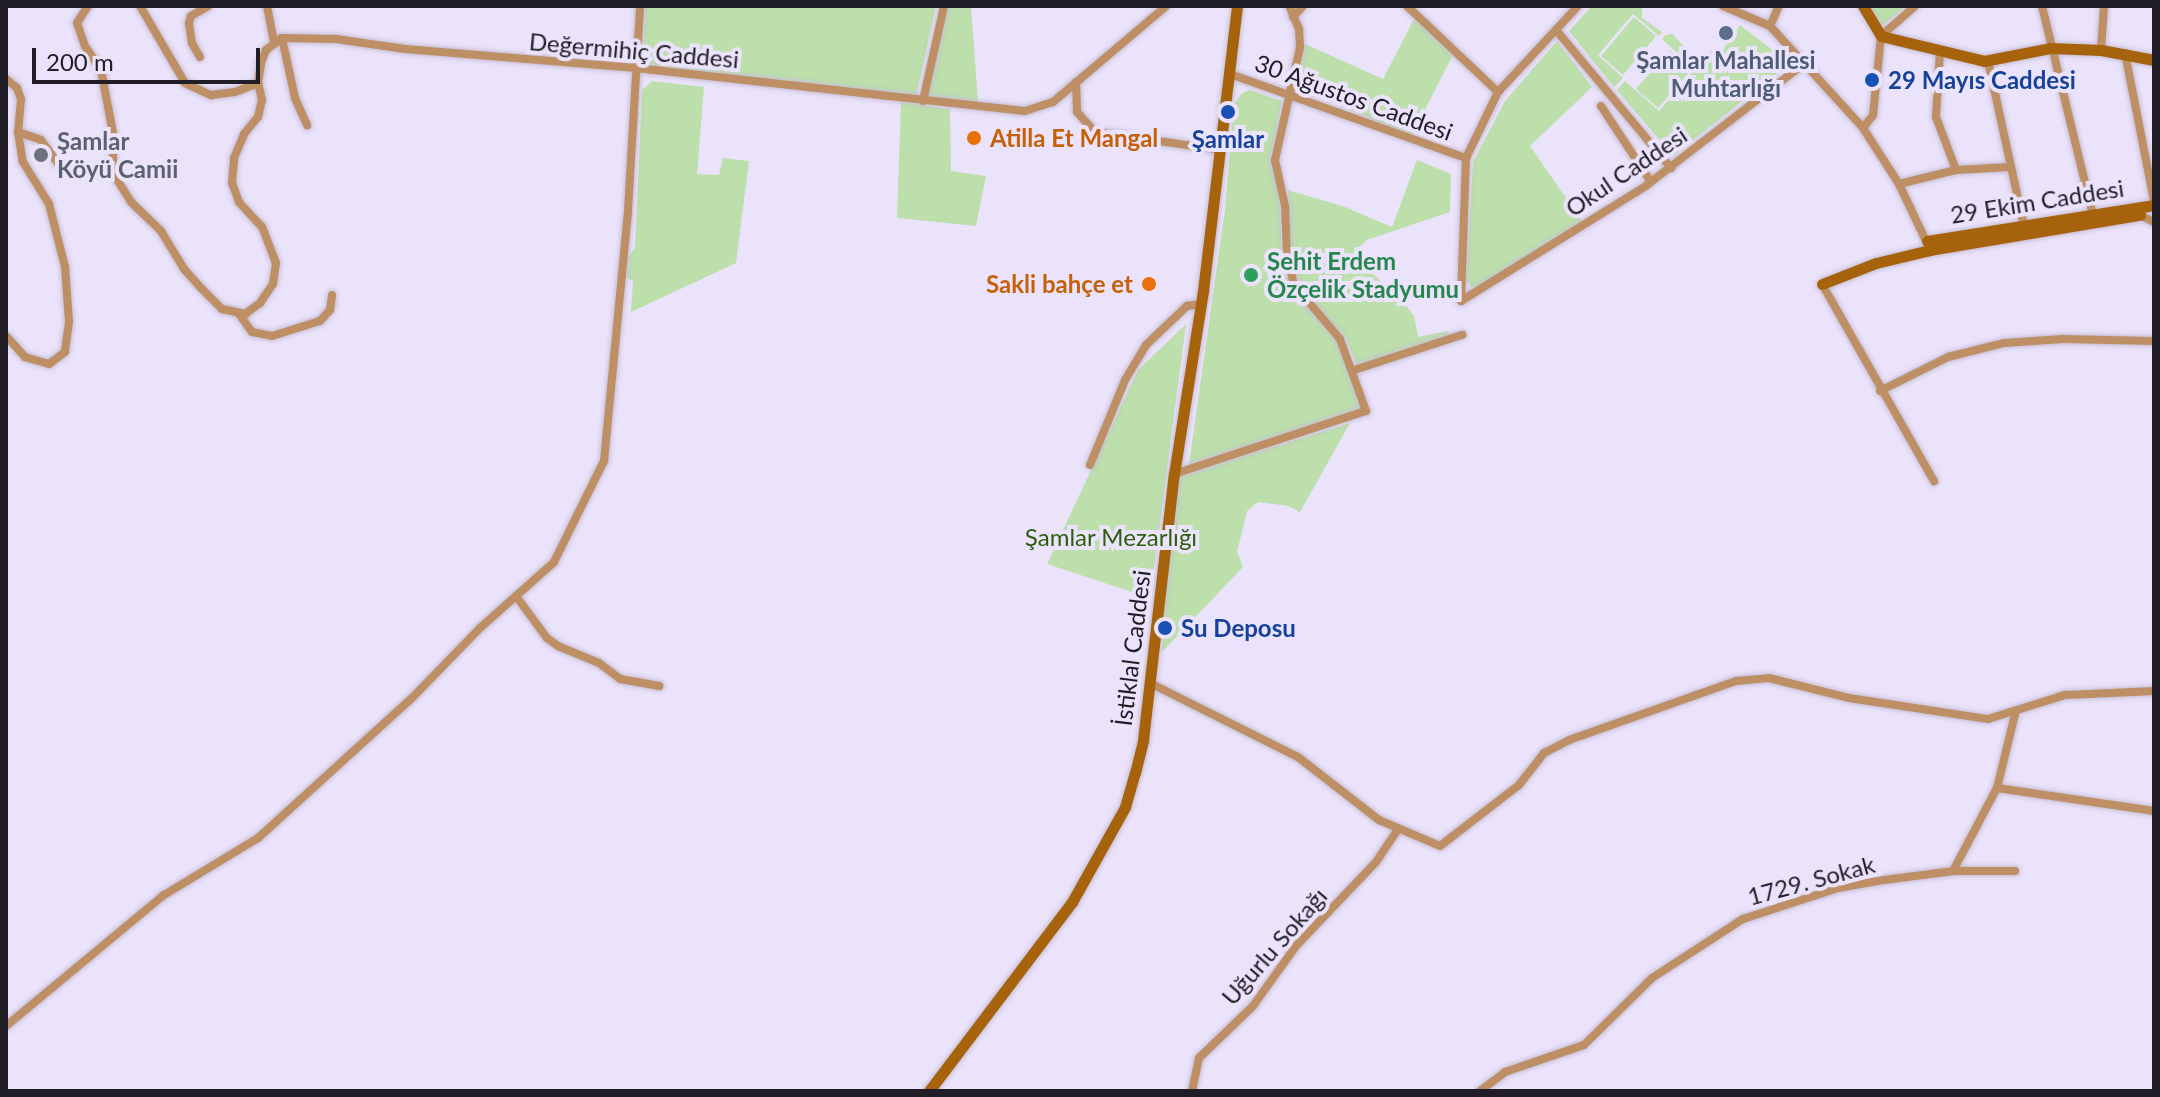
<!DOCTYPE html>
<meta charset="utf-8">
<style>
body{margin:0}
#map{position:relative;width:2160px;height:1097px;overflow:hidden;background:#ebe3fb;font-family:Lato,sans-serif}
div>[style]{position:absolute}
[style*='--x']{left:calc(var(--x)*1px);top:calc(var(--y)*1px);width:calc(var(--w)*1px);rotate:calc(var(--a)*1deg)}
.green>*{inset:0;background:#bcdfab}
.roads{filter:drop-shadow(0 0 2px #c6bfd5) drop-shadow(0 0 2px #c6bfd5)}
.street>*{height:8px;margin:-4px;padding:0 4px;transform-origin:4px;border-radius:4px;background:#be8f64}
.secondary>*{height:11px;margin:-5.5px;padding:0 5.5px;transform-origin:5.5px;border-radius:5.5px;background:#a7620c}
.dots>*{width:22px;height:22px;translate:-50% -50%;box-sizing:border-box;border:4px solid #ebe3fb;border-radius:50%}
span{translate:-50% -50%;white-space:nowrap;text-align:center;line-height:1.15;-webkit-text-stroke:8px #ebe3fb;paint-order:stroke}
.street-label{font-size:24px;color:#201d26}
.service-label{font-size:24px;color:#4e5e75;font-weight:700}
.transit-label{font-size:24px;color:#164399;font-weight:700}
.left{translate:0 -50%;text-align:left}
.food-label{font-size:24px;color:#c56008;font-weight:700}
.right{translate:-100% -50%;text-align:right}
.worship-label{font-size:24px;color:#5b616d;font-weight:700}
.leisure-label{font-size:24px;color:#27864d;font-weight:700}
.park-label{font-size:24px;color:#2e5f0b}
.frame{position:absolute;inset:0;border:8px solid #201d26;pointer-events:none}
.scale{position:absolute;left:32px;top:48px;width:228px;height:36px;box-sizing:border-box;border:4px solid #201d26;border-top:0;padding-left:10px;font-size:24px;line-height:28px;white-space:nowrap;color:#201d26;-webkit-text-stroke:6px #ebe3fb;paint-order:stroke}
</style>
<div id="map">
<div class="green">
<i style="clip-path:polygon(645px 6px,936px 6px,916px 97px,642px 65px)"></i>
<i style="clip-path:polygon(944px 6px,971px 6px,978px 102px,928px 97px)"></i>
<i style="clip-path:polygon(1592px 6px,1642px 6px,1642px 18px,1662px 32px,1659px 36px,1633px 14px,1598px 55px,1623px 78px,1614px 87px,1569px 31px)"></i>
<i style="clip-path:polygon(1870px 6px,1906px 6px,1882px 26px)"></i>
<i style="clip-path:polygon(1634px 17px,1656px 36px,1623px 75px,1601px 56px)"></i>
<i style="clip-path:polygon(1414px 19px,1453px 55px,1411px 137px,1295px 85px,1305px 44px,1383px 79px)"></i>
<i style="clip-path:polygon(1740px 25px,1783px 58px,1784px 68px,1673px 156px,1617px 90px,1625px 81px,1659px 111px,1695px 69px,1662px 39px,1665px 35px,1672px 34px,1701px 63px,1710px 52px,1722px 51px)"></i>
<i style="clip-path:polygon(1557px 41px,1592px 87px,1530px 146px,1582px 221px,1477px 288px,1471px 287px,1466px 280px,1473px 162px,1505px 101px)"></i>
<i style="clip-path:polygon(1670px 50px,1692px 69px,1658px 108px,1636px 89px)"></i>
<i style="clip-path:polygon(652px 81px,704px 87px,697px 174px,719px 175px,723px 158px,749px 161px,736px 263px,631px 312px,633px 281px,627px 278px,627px 258px,635px 248px,642px 90px)"></i>
<i style="clip-path:polygon(1250px 90px,1282px 101px,1271px 156px,1280px 205px,1282px 267px,1298px 298px,1335px 339px,1346px 360px,1361px 408px,1189px 464px,1225px 210px,1234px 104px,1242px 93px)"></i>
<i style="clip-path:polygon(901px 102px,950px 109px,951px 171px,986px 176px,976px 226px,897px 218px)"></i>
<i style="clip-path:polygon(1417px 160px,1451px 174px,1450px 212px,1367px 240px,1354px 252px,1357px 260px,1401px 299px,1414px 316px,1418px 337px,1448px 331px,1450px 342px,1360px 372px,1346px 339px,1305px 293px,1292px 267px,1288px 190px,1345px 207px,1392px 227px)"></i>
<i style="clip-path:polygon(1186px 324px,1150px 598px,1047px 564px,1138px 370px)"></i>
<i style="clip-path:polygon(1350px 423px,1300px 512px,1288px 506px,1258px 502px,1247px 511px,1237px 552px,1243px 567px,1162px 652px,1164px 586px,1177px 477px)"></i>
</div>
<div class="roads">
<div class="street">
<i style="--x:88;--y:6;--w:20;--a:123"></i>
<i style="--x:77;--y:23;--w:24;--a:71"></i>
<i style="--x:85;--y:46;--w:29;--a:56"></i>
<i style="--x:101;--y:70;--w:64;--a:79.2"></i>
<i style="--x:113;--y:133;--w:40;--a:90"></i>
<i style="--x:140;--y:6;--w:89;--a:59.7"></i>
<i style="--x:185;--y:83;--w:29;--a:25"></i>
<i style="--x:211;--y:95;--w:24;--a:-7"></i>
<i style="--x:235;--y:92;--w:25;--a:-21"></i>
<i style="--x:267;--y:6;--w:37;--a:79"></i>
<i style="--x:1407;--y:6;--w:125;--a:43.4"></i>
<i style="--x:1723;--y:6;--w:51;--a:23.1"></i>
<i style="--x:1770;--y:26;--w:138;--a:47.6"></i>
<i style="--x:1863;--y:128;--w:67;--a:57.3"></i>
<i style="--x:1899;--y:184;--w:68;--a:64.6"></i>
<i style="--x:2042;--y:6;--w:220;--a:76.3"></i>
<i style="--x:1293;--y:17;--w:15;--a:-48"></i>
<i style="--x:1770;--y:26;--w:22;--a:-66"></i>
<i style="--x:1556;--y:30;--w:180;--a:50.2"></i>
<i style="--x:282;--y:38;--w:61;--a:77.8"></i>
<i style="--x:295;--y:98;--w:30;--a:66"></i>
<i style="--x:2101;--y:50;--w:44;--a:-86.1"></i>
<i style="--x:1940;--y:51;--w:66;--a:93.5"></i>
<i style="--x:1936;--y:117;--w:57;--a:69.3"></i>
<i style="--x:2125;--y:53;--w:151;--a:78.9"></i>
<i style="--x:200;--y:57;--w:16;--a:-120"></i>
<i style="--x:192;--y:43;--w:20;--a:-99"></i>
<i style="--x:189;--y:23;--w:7;--a:-74"></i>
<i style="--x:191;--y:16;--w:20;--a:-30"></i>
<i style="--x:1988;--y:61;--w:174;--a:77.7"></i>
<i style="--x:1230;--y:74;--w:251;--a:19.6"></i>
<i style="--x:1466;--y:158;--w:73;--a:-64.1"></i>
<i style="--x:1498;--y:92;--w:117;--a:-47.1"></i>
<i style="--x:6;--y:79;--w:14;--a:39"></i>
<i style="--x:17;--y:88;--w:12;--a:70"></i>
<i style="--x:21;--y:99;--w:33;--a:95"></i>
<i style="--x:18;--y:132;--w:30;--a:81"></i>
<i style="--x:23;--y:162;--w:49;--a:58.2"></i>
<i style="--x:49;--y:204;--w:65;--a:75.7"></i>
<i style="--x:65;--y:267;--w:55;--a:85.8"></i>
<i style="--x:69;--y:322;--w:30;--a:98"></i>
<i style="--x:65;--y:352;--w:20;--a:143"></i>
<i style="--x:49;--y:364;--w:25;--a:-164"></i>
<i style="--x:25;--y:357;--w:28;--a:-132"></i>
<i style="--x:1076;--y:82;--w:30;--a:88"></i>
<i style="--x:1077;--y:112;--w:27;--a:48"></i>
<i style="--x:1095;--y:132;--w:127;--a:8.1"></i>
<i style="--x:923;--y:101;--w:97;--a:-77.5"></i>
<i style="--x:1601;--y:106;--w:91;--a:56.7"></i>
<i style="--x:1863;--y:128;--w:16;--a:-52"></i>
<i style="--x:1873;--y:115;--w:79;--a:-84.2"></i>
<i style="--x:1881;--y:36;--w:45;--a:-41.4"></i>
<i style="--x:18;--y:132;--w:24;--a:19"></i>
<i style="--x:41;--y:140;--w:29;--a:54"></i>
<i style="--x:58;--y:163;--w:14;--a:25"></i>
<i style="--x:71;--y:169;--w:42;--a:5.4"></i>
<i style="--x:113;--y:173;--w:34;--a:58"></i>
<i style="--x:131;--y:202;--w:42;--a:44"></i>
<i style="--x:161;--y:231;--w:44;--a:58.8"></i>
<i style="--x:184;--y:269;--w:25;--a:48"></i>
<i style="--x:201;--y:288;--w:30;--a:45"></i>
<i style="--x:222;--y:309;--w:24;--a:12"></i>
<i style="--x:245;--y:314;--w:19;--a:-36"></i>
<i style="--x:260;--y:303;--w:23;--a:-56"></i>
<i style="--x:273;--y:284;--w:21;--a:-82"></i>
<i style="--x:276;--y:263;--w:39;--a:-111"></i>
<i style="--x:262;--y:227;--w:34;--a:-133"></i>
<i style="--x:239;--y:202;--w:20;--a:-110"></i>
<i style="--x:232;--y:183;--w:25;--a:-85"></i>
<i style="--x:234;--y:158;--w:26;--a:-67"></i>
<i style="--x:244;--y:134;--w:22;--a:-51"></i>
<i style="--x:258;--y:117;--w:17;--a:-77"></i>
<i style="--x:262;--y:100;--w:17;--a:-103"></i>
<i style="--x:258;--y:83;--w:20;--a:-81"></i>
<i style="--x:261;--y:63;--w:14;--a:-69"></i>
<i style="--x:266;--y:50;--w:20;--a:-37"></i>
<i style="--x:282;--y:38;--w:54;--a:1.1"></i>
<i style="--x:336;--y:39;--w:70;--a:8.2"></i>
<i style="--x:405;--y:49;--w:232;--a:4.7"></i>
<i style="--x:636;--y:68;--w:391;--a:6.3"></i>
<i style="--x:1025;--y:111;--w:29;--a:-18"></i>
<i style="--x:1053;--y:102;--w:148;--a:-40.3"></i>
<i style="--x:1899;--y:184;--w:59;--a:-13.8"></i>
<i style="--x:1956;--y:170;--w:54;--a:-3.2"></i>
<i style="--x:2140;--y:215;--w:16;--a:27"></i>
<i style="--x:1822;--y:284;--w:227;--a:60.4"></i>
<i style="--x:1461;--y:301;--w:219;--a:-31.9"></i>
<i style="--x:1647;--y:185;--w:201;--a:-37.7"></i>
<i style="--x:1461;--y:301;--w:143;--a:-88"></i>
<i style="--x:239;--y:314;--w:22;--a:54"></i>
<i style="--x:252;--y:332;--w:20;--a:11"></i>
<i style="--x:272;--y:336;--w:50;--a:-17.4"></i>
<i style="--x:320;--y:321;--w:15;--a:-48"></i>
<i style="--x:330;--y:310;--w:15;--a:-82"></i>
<i style="--x:1354;--y:370;--w:114;--a:-18"></i>
<i style="--x:1880;--y:391;--w:76;--a:-26.6"></i>
<i style="--x:1948;--y:357;--w:58;--a:-14"></i>
<i style="--x:2004;--y:343;--w:59;--a:-3.9"></i>
<i style="--x:2063;--y:339;--w:91;--a:1.3"></i>
<i style="--x:1090;--y:465;--w:92;--a:-67.6"></i>
<i style="--x:1125;--y:380;--w:41;--a:-59"></i>
<i style="--x:1146;--y:345;--w:57;--a:-43.6"></i>
<i style="--x:1187;--y:306;--w:14;--a:-8"></i>
<i style="--x:1174;--y:474;--w:202;--a:-18.2"></i>
<i style="--x:1366;--y:411;--w:77;--a:-109.9"></i>
<i style="--x:1340;--y:339;--w:71;--a:-130.4"></i>
<i style="--x:1294;--y:285;--w:31;--a:-103"></i>
<i style="--x:1287;--y:255;--w:49;--a:-92.3"></i>
<i style="--x:1285;--y:206;--w:47;--a:-102.3"></i>
<i style="--x:1275;--y:160;--w:116;--a:-77.5"></i>
<i style="--x:1300;--y:47;--w:18;--a:-93"></i>
<i style="--x:1299;--y:29;--w:25;--a:-113"></i>
<i style="--x:516;--y:596;--w:52;--a:53.6"></i>
<i style="--x:547;--y:638;--w:14;--a:36"></i>
<i style="--x:558;--y:646;--w:44;--a:22.5"></i>
<i style="--x:599;--y:663;--w:26;--a:37"></i>
<i style="--x:620;--y:679;--w:40;--a:10"></i>
<i style="--x:1150;--y:683;--w:165;--a:26.6"></i>
<i style="--x:1298;--y:757;--w:103;--a:37.9"></i>
<i style="--x:1379;--y:820;--w:66;--a:23.1"></i>
<i style="--x:1440;--y:846;--w:100;--a:-37.7"></i>
<i style="--x:1519;--y:785;--w:41;--a:-52"></i>
<i style="--x:1544;--y:753;--w:28;--a:-27"></i>
<i style="--x:1569;--y:740;--w:177;--a:-19.5"></i>
<i style="--x:1736;--y:681;--w:33;--a:-5"></i>
<i style="--x:1769;--y:678;--w:82;--a:14"></i>
<i style="--x:1849;--y:698;--w:141;--a:8.6"></i>
<i style="--x:1988;--y:719;--w:81;--a:-17.3"></i>
<i style="--x:2065;--y:695;--w:89;--a:-2.6"></i>
<i style="--x:1997;--y:788;--w:159;--a:8.3"></i>
<i style="--x:1953;--y:871;--w:94;--a:-62.1"></i>
<i style="--x:1997;--y:788;--w:76;--a:-76.3"></i>
<i style="--x:6;--y:1026;--w:205;--a:-39.7"></i>
<i style="--x:164;--y:895;--w:110;--a:-31.2"></i>
<i style="--x:258;--y:838;--w:207;--a:-42.3"></i>
<i style="--x:411;--y:699;--w:99;--a:-45.8"></i>
<i style="--x:480;--y:628;--w:99;--a:-41.7"></i>
<i style="--x:554;--y:562;--w:113;--a:-63.7"></i>
<i style="--x:604;--y:461;--w:252;--a:-84.5"></i>
<i style="--x:628;--y:210;--w:204;--a:-86.6"></i>
<i style="--x:1192;--y:1091;--w:34;--a:-78"></i>
<i style="--x:1199;--y:1058;--w:75;--a:-43.9"></i>
<i style="--x:1253;--y:1006;--w:74;--a:-54.4"></i>
<i style="--x:1296;--y:946;--w:116;--a:-46.4"></i>
<i style="--x:1376;--y:862;--w:37;--a:-56"></i>
<i style="--x:1480;--y:1091;--w:31;--a:-37"></i>
<i style="--x:1505;--y:1072;--w:83;--a:-18.9"></i>
<i style="--x:1584;--y:1045;--w:95;--a:-44.6"></i>
<i style="--x:1652;--y:978;--w:108;--a:-33"></i>
<i style="--x:1743;--y:919;--w:100;--a:-18.1"></i>
<i style="--x:1838;--y:888;--w:47;--a:-9.9"></i>
<i style="--x:1884;--y:880;--w:70;--a:-7.4"></i>
<i style="--x:1953;--y:871;--w:62;--a:0"></i>
</div>
<div class="secondary">
<i style="--x:1863;--y:6;--w:35;--a:59"></i>
<i style="--x:1881;--y:36;--w:106;--a:13.6"></i>
<i style="--x:1984;--y:61;--w:67;--a:-11.1"></i>
<i style="--x:2050;--y:48;--w:51;--a:2.2"></i>
<i style="--x:2101;--y:50;--w:54;--a:10.7"></i>
<i style="--x:1927;--y:241;--w:230;--a:-9"></i>
<i style="--x:1822;--y:284;--w:58;--a:-21.3"></i>
<i style="--x:1876;--y:263;--w:56;--a:-13.5"></i>
<i style="--x:1930;--y:250;--w:213;--a:-9.5"></i>
<i style="--x:929;--y:1091;--w:237;--a:-52.9"></i>
<i style="--x:1072;--y:902;--w:109;--a:-60.8"></i>
<i style="--x:1125;--y:807;--w:35;--a:-74"></i>
<i style="--x:1135;--y:773;--w:34;--a:-76"></i>
<i style="--x:1143;--y:740;--w:268;--a:-83.4"></i>
<i style="--x:1174;--y:474;--w:185;--a:-81"></i>
<i style="--x:1203;--y:291;--w:287;--a:-83.2"></i>
</div>
</div>
<div class="dots">
<i style="left:1726px;top:33px;background:#5c6f8a"></i>
<i style="left:1872px;top:80px;background:#1a4fb4"></i>
<i style="left:1228px;top:112px;background:#1a4fb4"></i>
<i style="left:974px;top:138px;background:#e8710a"></i>
<i style="left:41px;top:155px;background:#6b7280"></i>
<i style="left:1251px;top:275px;background:#2e9e5b"></i>
<i style="left:1149px;top:284px;background:#e8710a"></i>
<i style="left:1165px;top:628px;background:#1a4fb4"></i>
</div>
<div class="street-label">
<span style="left:634px;top:50px;rotate:5deg">Değermihiç Caddesi</span>
<span style="left:1354px;top:97px;rotate:20deg">30 Ağustos Caddesi</span>
<span style="left:1626px;top:171px;rotate:-34deg">Okul Caddesi</span>
<span style="left:2037px;top:201px;rotate:-9deg">29 Ekim Caddesi</span>
<span style="left:1132px;top:648px;rotate:-83deg">İstiklal Caddesi</span>
<span style="left:1811px;top:880px;rotate:-15deg">1729. Sokak</span>
<span style="left:1274px;top:946px;rotate:-49deg">Uğurlu Sokağı</span>
</div>
<div class="service-label">
<span style="left:1726px;top:74px">Şamlar Mahallesi<br>Muhtarlığı</span>
</div>
<div class="transit-label">
<span class="left" style="left:1888px;top:80px">29 Mayıs Caddesi</span>
<span style="left:1228px;top:139px">Şamlar</span>
<span class="left" style="left:1181px;top:628px">Su Deposu</span>
</div>
<div class="food-label">
<span class="left" style="left:990px;top:138px">Atilla Et Mangal</span>
<span class="right" style="left:1133px;top:284px">Sakli bahçe et</span>
</div>
<div class="worship-label">
<span class="left" style="left:57px;top:155px">Şamlar<br>Köyü Camii</span>
</div>
<div class="leisure-label">
<span class="left" style="left:1267px;top:275px">Şehit Erdem<br>Özçelik Stadyumu</span>
</div>
<div class="park-label">
<span style="left:1111px;top:537px">Şamlar Mezarlığı</span>
</div>
<div class="frame"></div>
<div class="scale">200 m</div>
</div>
